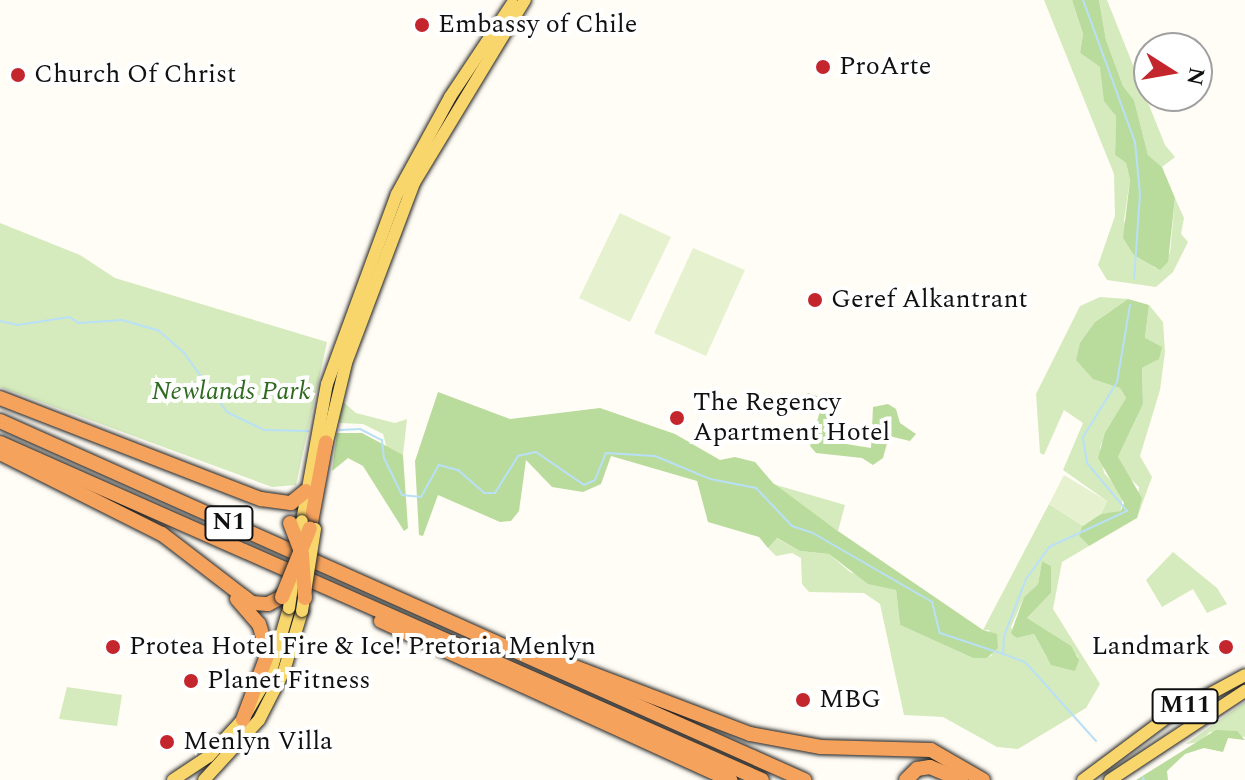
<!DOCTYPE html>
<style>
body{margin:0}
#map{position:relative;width:1245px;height:780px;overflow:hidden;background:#fffdf5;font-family:Spectral,serif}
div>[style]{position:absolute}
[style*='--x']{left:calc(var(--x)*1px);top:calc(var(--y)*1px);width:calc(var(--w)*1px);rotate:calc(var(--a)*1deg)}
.green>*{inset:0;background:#d5ebbd}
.forest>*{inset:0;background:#b9dc9c}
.pitch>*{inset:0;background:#e6f2cf}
.stream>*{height:2px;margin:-1px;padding:0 1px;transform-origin:1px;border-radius:1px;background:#b9e0f7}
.roads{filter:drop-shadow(0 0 2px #222) drop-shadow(0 0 2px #222)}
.major>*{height:12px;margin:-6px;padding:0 6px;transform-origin:6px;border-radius:6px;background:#f9d66b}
.highway>*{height:14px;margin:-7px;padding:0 7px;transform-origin:7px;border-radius:7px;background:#f5a25d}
.bridges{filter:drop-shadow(0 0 2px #222) drop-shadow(0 0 2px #222)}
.major-bridge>*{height:12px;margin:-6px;padding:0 6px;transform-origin:6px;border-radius:6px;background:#f9d66b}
.highway-bridge>*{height:14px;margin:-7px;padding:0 7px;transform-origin:7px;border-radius:7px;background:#f5a25d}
.dots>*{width:22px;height:22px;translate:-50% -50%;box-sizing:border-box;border:4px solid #fff;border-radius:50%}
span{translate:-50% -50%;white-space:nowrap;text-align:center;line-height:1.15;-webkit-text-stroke:8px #fff;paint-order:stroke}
.shield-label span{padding:2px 6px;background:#fff;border:2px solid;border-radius:6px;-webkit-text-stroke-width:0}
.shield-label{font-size:24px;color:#111;font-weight:700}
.poi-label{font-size:26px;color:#111}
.left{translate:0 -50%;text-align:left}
.right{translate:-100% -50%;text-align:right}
.park-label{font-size:26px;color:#2f6b1f;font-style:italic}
.north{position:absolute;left:1133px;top:32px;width:80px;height:80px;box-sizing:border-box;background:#fff;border:2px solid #a0a0a0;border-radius:50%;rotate:101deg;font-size:22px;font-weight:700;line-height:32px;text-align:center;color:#111}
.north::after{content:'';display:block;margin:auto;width:28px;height:36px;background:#c4262e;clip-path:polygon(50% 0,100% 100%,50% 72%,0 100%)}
</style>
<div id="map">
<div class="green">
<i style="clip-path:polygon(1044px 0,1072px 0,1083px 34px,1080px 53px,1100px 67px,1116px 117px,1115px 155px,1126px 163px,1130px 180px,1124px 220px,1134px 255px,1145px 257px,1155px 268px,1170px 253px,1175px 198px,1184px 218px,1181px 234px,1188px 242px,1173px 272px,1156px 287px,1107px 280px,1098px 265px,1115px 216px,1114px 174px)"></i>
<i style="clip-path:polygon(1099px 0,1107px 0,1165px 145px,1175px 157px,1162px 167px,1148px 155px,1134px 100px,1123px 86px,1106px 40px)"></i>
<i style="clip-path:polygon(0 223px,80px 255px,115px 278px,327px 342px,296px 485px,272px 487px,0 387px)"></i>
<i style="clip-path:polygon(1100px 297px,1128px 299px,1095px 322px,1101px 380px,1120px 388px,1126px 398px,1100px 447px,1104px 473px,1123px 494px,1121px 511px,1114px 513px,1101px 514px,1107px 501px,1063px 470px,1083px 423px,1064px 410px,1044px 455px,1040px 453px,1036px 394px,1080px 306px)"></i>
<i style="clip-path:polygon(1149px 305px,1163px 322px,1165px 352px,1160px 390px,1140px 456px,1152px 477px,1137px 518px,1139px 487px,1121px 470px,1118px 457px,1143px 404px,1142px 368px,1155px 361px,1145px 338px)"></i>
<i style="clip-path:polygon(342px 401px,356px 413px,395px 423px,407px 419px,403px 455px,387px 449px,383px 434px,363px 424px,339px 423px)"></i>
<i style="clip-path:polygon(773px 484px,845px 505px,838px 531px,794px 499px)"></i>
<i style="clip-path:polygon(evenodd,1049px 504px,1083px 526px,1079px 536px,1089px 546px,1062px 562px,1053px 609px,1100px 684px,1086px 708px,1018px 749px,997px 747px,943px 717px,904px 715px,880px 604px,864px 593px,809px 592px,802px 584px,801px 558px,792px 553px,776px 556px,768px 548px,776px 538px,800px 551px,829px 554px,850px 572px,896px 590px,900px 625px,973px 658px,987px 658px,992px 655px,989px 630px,983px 630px,1049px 504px,1042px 561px,1051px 566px,1051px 593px,1027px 618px,1078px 656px,1075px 670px,1047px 658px,1034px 634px,1015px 638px,1011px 627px,1024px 597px,1038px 584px,1042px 561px)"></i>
<i style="clip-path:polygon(1173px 552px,1217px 588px,1227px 604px,1207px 613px,1193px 589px,1162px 607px,1146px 580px)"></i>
<i style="clip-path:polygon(67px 687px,122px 695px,117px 726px,59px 719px)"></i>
<i style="clip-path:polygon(1245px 702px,1245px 737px,1210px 732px,1200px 742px,1186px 744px)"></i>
</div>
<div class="forest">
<i style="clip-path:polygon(1072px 0,1099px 0,1106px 40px,1123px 86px,1134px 100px,1148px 155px,1162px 167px,1175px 198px,1168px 262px,1160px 270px,1134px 255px,1123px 238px,1130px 180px,1126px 163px,1115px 155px,1116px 116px,1104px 101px,1100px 67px,1080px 53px,1083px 34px)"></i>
<i style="clip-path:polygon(1128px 299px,1149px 305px,1145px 338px,1162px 347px,1159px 359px,1142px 368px,1143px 404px,1118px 457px,1142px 498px,1137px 518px,1089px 546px,1079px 536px,1083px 524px,1101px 514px,1121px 511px,1124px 503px,1098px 458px,1105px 433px,1126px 398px,1120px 388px,1093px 379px,1076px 360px,1080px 343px,1095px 322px)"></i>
<i style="clip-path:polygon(438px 392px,510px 419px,600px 408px,675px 434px,720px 460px,735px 457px,755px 462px,773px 483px,838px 531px,983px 630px,997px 634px,998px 648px,987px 658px,973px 658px,900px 625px,896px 590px,868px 584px,829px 554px,800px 551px,777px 538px,768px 548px,759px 537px,708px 522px,697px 481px,611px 456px,601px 484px,583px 492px,552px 487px,526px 460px,519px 511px,511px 521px,500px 522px,438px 495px,423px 536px,419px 535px,415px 461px)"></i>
<i style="clip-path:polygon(808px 393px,833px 401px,823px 431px,840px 443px,871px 448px,873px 407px,888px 404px,896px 409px,900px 423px,916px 434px,910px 441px,889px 436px,883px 458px,873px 465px,862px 458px,816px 453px,810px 446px,820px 411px,802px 399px)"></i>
<i style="clip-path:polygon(337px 433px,362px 433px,403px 455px,408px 528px,404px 531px,363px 466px,348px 458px,332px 471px)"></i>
<i style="clip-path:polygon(1042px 561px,1051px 566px,1051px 593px,1027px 618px,1071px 646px,1079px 660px,1075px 671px,1051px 665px,1034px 634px,1016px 638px,1011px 633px,1024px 597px,1038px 584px)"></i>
<i style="clip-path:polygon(1216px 730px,1237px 731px,1245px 740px,1228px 738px,1223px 752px,1204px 748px,1185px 754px,1167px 771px,1168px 780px,1136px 780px)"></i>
</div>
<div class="pitch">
<i style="clip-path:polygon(620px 213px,671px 237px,630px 322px,579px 298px)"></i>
<i style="clip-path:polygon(693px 248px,745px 270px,706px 356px,654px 333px)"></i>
<i style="clip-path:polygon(1064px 475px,1107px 501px,1101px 514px,1083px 526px,1049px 504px)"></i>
</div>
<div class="stream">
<i style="--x:1083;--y:0;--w:151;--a:69.9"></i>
<i style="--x:1135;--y:142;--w:52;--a:84.5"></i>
<i style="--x:1140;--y:194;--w:85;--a:94"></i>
<i style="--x:0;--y:321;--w:18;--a:13"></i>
<i style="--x:18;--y:325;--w:52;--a:-8.9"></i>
<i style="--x:69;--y:317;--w:12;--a:31"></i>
<i style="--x:79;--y:323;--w:43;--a:-4"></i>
<i style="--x:122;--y:320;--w:37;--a:16"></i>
<i style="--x:158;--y:330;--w:35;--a:41"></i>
<i style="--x:184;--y:353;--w:73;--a:53.9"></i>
<i style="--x:227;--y:412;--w:41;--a:25.9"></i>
<i style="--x:264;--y:430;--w:44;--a:1.3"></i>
<i style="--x:340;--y:430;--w:20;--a:-3"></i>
<i style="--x:360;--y:429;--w:25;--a:27"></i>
<i style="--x:382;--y:440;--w:18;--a:84"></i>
<i style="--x:384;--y:458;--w:41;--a:64.1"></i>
<i style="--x:402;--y:495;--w:19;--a:6"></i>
<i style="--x:421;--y:497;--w:37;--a:-61"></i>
<i style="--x:439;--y:465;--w:20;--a:15"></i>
<i style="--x:458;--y:470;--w:35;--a:41"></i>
<i style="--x:484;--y:493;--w:11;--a:0"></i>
<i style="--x:495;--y:493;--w:44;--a:-58.1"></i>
<i style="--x:518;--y:456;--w:18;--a:-13"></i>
<i style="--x:536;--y:452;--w:58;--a:34.5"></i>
<i style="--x:584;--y:485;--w:12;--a:-24"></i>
<i style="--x:595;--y:480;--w:29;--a:-68"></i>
<i style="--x:606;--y:453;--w:49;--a:3.5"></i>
<i style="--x:655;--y:456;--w:60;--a:22.7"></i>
<i style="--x:710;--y:479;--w:47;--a:11.1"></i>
<i style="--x:756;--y:488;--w:52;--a:46.5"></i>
<i style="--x:792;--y:526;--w:20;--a:18"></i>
<i style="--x:811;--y:532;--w:140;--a:30"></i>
<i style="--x:932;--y:602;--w:32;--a:76"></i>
<i style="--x:940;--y:633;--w:66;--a:18.4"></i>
<i style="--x:1096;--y:741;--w:106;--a:-131.9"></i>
<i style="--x:1025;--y:662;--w:23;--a:-160"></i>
<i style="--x:1003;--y:654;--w:18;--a:-87"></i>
<i style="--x:1004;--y:636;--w:61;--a:-68.9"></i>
<i style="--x:1026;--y:579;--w:39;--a:-54"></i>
<i style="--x:1049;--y:547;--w:86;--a:-24.8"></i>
<i style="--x:1127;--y:511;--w:62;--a:-129.8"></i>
<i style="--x:1087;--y:463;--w:26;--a:-99"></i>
<i style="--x:1083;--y:437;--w:65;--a:-58.3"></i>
<i style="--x:1117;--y:382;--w:78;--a:-80.4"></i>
<i style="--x:1143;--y:778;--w:2;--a:63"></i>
</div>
<div class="roads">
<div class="major">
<i style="--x:325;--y:450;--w:89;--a:-76.4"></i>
<i style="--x:346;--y:363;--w:192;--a:-69.3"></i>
<i style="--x:414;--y:183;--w:214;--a:-58.8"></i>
<i style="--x:302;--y:521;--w:139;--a:-79.7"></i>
<i style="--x:327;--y:384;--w:202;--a:-69.8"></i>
<i style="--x:397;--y:194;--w:111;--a:-61.3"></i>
<i style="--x:450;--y:97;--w:112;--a:-56.3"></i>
<i style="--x:173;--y:780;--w:43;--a:-33.7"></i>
<i style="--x:209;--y:756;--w:50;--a:-47.4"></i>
<i style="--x:243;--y:719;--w:56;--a:-59.7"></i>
<i style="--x:271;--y:671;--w:66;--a:-74.1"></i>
<i style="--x:204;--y:780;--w:81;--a:-47.5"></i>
<i style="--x:259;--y:720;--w:55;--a:-63"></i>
<i style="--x:284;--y:671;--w:63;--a:-73.3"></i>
<i style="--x:1083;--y:780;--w:107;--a:-36.7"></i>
<i style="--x:1169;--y:716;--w:86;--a:-28.3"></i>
<i style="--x:1110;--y:780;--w:162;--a:-33.4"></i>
</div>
<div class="highway">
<i style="--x:0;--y:398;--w:280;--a:21.2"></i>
<i style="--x:261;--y:499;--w:30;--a:8"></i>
<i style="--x:291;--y:503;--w:19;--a:-39"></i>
<i style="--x:0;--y:421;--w:881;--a:24.06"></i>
<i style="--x:0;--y:443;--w:833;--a:23.86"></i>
<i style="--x:2;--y:454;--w:179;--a:26.6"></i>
<i style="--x:162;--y:534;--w:113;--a:37.5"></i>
<i style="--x:252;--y:603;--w:16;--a:4"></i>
<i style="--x:268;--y:604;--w:16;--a:-27"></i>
<i style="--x:310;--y:528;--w:87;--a:-79.5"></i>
<i style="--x:237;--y:599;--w:33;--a:49"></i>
<i style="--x:259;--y:624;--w:30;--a:73"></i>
<i style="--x:268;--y:653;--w:71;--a:110.7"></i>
<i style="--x:381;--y:621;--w:384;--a:24.5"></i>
<i style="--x:551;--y:658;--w:213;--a:20.9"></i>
<i style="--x:750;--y:734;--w:72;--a:10.4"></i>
<i style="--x:821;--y:747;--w:110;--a:1.6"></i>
<i style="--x:931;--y:750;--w:60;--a:30"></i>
<i style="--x:906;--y:780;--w:16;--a:-45"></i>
<i style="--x:917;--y:769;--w:13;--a:-9"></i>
<i style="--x:930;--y:767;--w:34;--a:23"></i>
</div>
</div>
<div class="bridges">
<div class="major-bridge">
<i style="--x:298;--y:545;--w:24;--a:-81"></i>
<i style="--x:289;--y:608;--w:29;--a:-82"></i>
<i style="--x:302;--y:611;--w:83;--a:-81"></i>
</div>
<div class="highway-bridge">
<i style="--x:290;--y:523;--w:34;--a:69"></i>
<i style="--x:302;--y:555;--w:43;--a:86"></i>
<i style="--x:282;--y:597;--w:74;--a:-67.9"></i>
</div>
</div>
<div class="dots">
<i style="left:422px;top:25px;background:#c4262e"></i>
<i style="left:823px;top:67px;background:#c4262e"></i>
<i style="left:18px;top:75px;background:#c4262e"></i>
<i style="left:815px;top:300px;background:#c4262e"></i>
<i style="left:677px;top:418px;background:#c4262e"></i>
<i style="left:113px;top:647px;background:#c4262e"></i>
<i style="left:1226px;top:647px;background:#c4262e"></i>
<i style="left:191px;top:681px;background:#c4262e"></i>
<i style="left:803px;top:700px;background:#c4262e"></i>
<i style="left:167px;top:742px;background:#c4262e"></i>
</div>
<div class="shield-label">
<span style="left:229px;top:523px">N1</span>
<span style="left:1185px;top:706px">M11</span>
</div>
<div class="poi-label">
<span class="left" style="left:438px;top:25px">Embassy of Chile</span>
<span class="left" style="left:839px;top:67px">ProArte</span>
<span class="left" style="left:34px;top:75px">Church Of Christ</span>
<span class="left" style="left:831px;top:300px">Geref Alkantrant</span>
<span class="left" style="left:693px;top:418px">The Regency<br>Apartment Hotel</span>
<span class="left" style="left:129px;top:647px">Protea Hotel Fire &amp; Ice! Pretoria Menlyn</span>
<span class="right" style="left:1210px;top:647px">Landmark</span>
<span class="left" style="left:207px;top:681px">Planet Fitness</span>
<span class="left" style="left:819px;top:700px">MBG</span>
<span class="left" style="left:183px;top:742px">Menlyn Villa</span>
</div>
<div class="park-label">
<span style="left:231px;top:392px">Newlands Park</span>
</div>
<div class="north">N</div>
</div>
